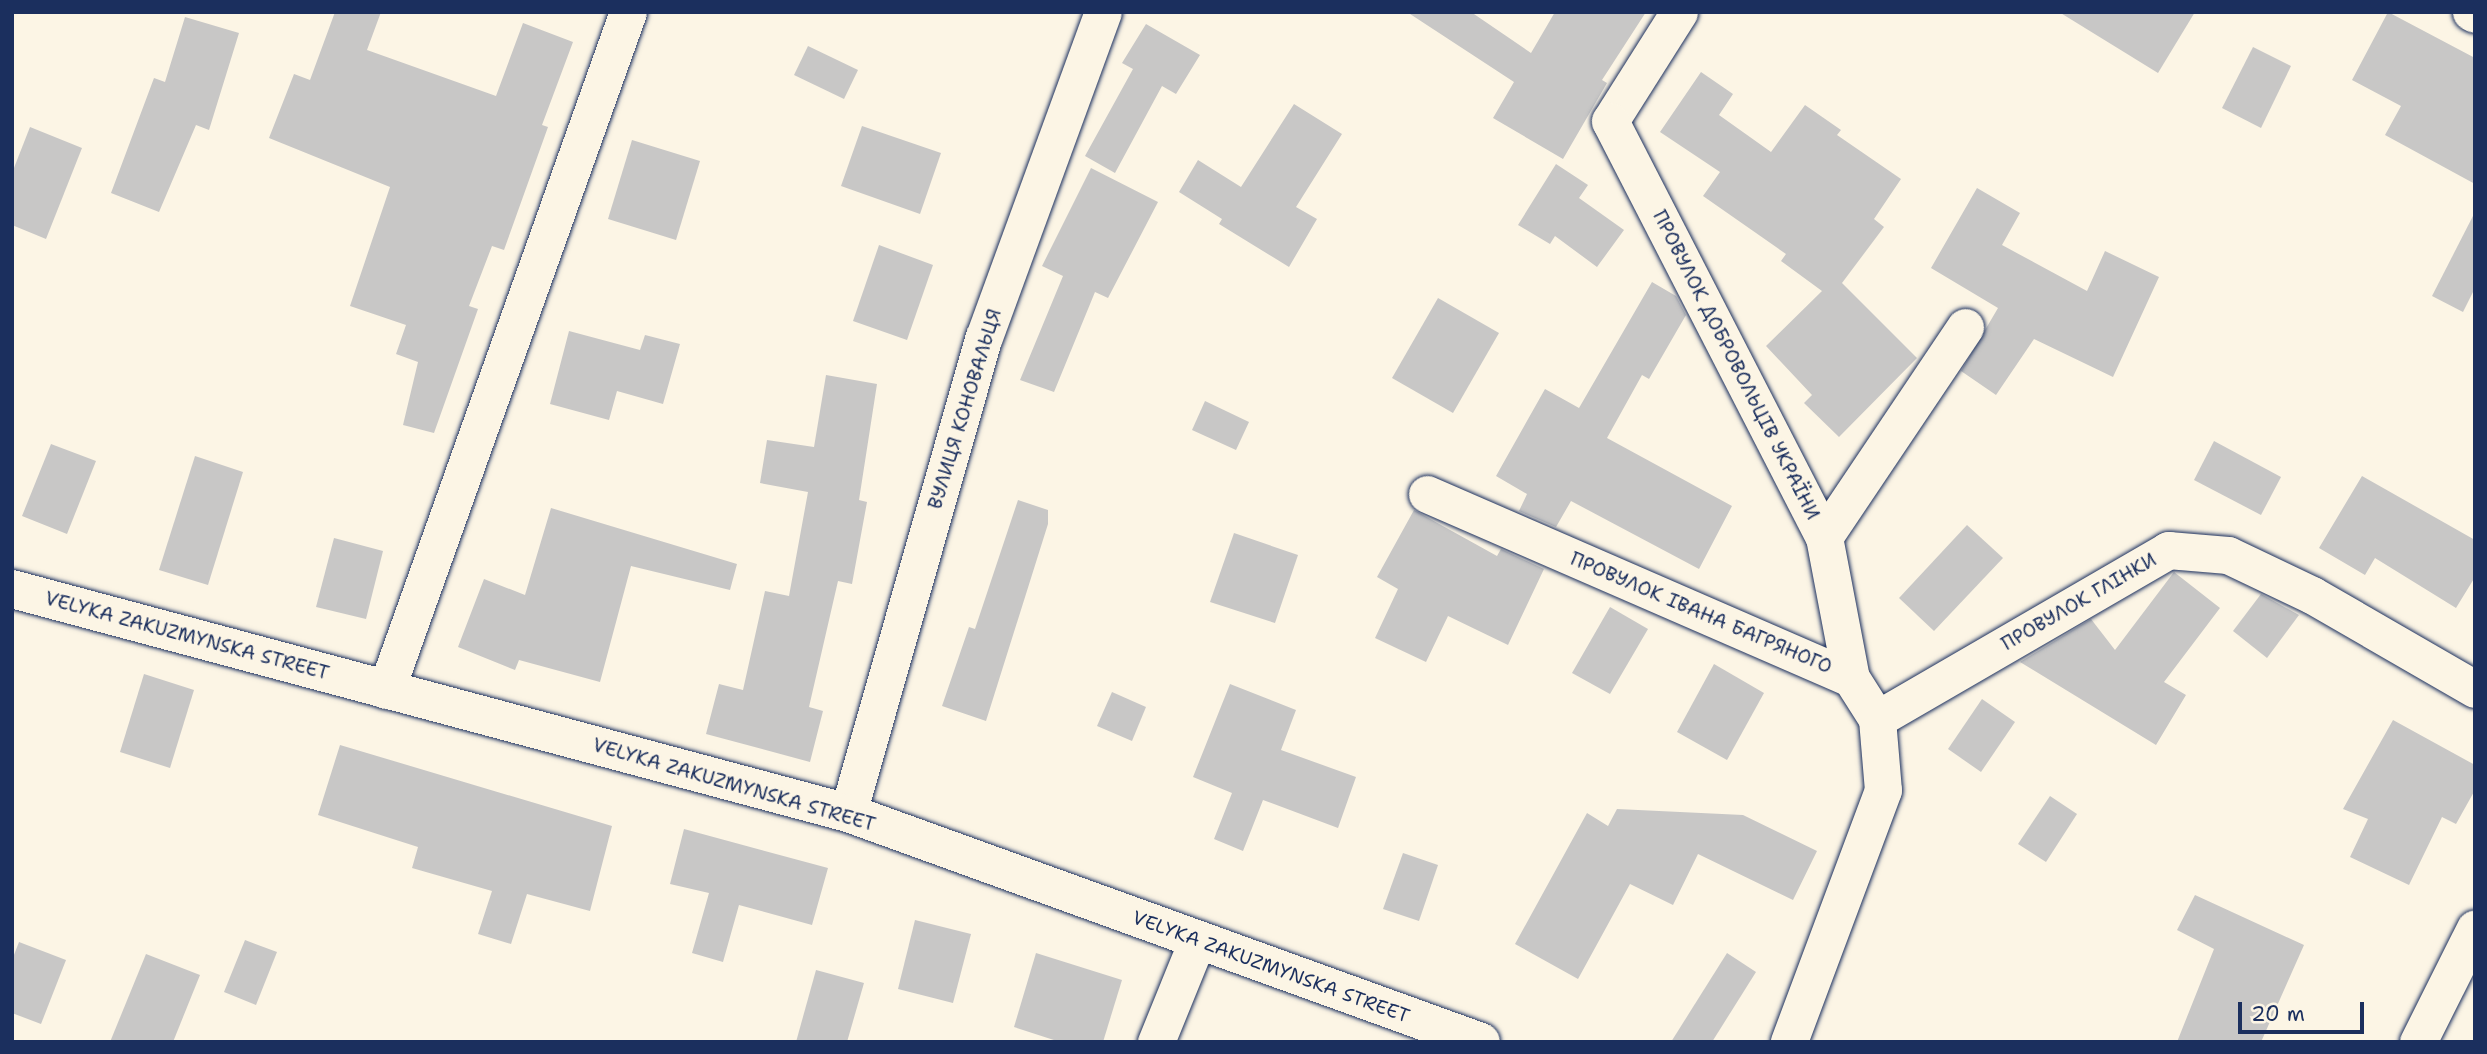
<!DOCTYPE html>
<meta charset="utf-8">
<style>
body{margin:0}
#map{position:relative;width:2487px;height:1054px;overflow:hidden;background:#fcf5e5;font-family:"Shantell Sans",sans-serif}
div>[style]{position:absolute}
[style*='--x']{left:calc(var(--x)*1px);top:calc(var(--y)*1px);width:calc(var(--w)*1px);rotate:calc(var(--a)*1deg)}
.building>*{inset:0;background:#c8c7c6}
.roads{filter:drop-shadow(0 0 2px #1b2f5e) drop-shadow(0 0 2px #1b2f5e)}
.street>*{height:37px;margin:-18.5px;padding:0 18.5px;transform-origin:18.5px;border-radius:18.5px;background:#fcf5e5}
.secondary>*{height:38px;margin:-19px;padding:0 19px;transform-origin:19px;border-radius:19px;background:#fcf5e5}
span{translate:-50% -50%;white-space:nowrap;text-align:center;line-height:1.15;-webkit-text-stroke:5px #fcf5e5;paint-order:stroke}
.street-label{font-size:19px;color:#1b2f5e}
.frame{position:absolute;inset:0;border:14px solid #1b2f5e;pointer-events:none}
.scale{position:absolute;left:2238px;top:1002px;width:126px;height:32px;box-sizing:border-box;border:4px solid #1b2f5e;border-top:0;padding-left:9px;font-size:21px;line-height:24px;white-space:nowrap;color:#1b2f5e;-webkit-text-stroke:5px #fcf5e5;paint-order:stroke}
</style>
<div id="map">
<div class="building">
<i style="clip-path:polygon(335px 12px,381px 12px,367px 50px,496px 96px,523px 23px,573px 42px,542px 125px,548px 127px,504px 250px,492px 246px,469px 306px,478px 309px,434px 433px,403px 425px,418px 362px,396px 354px,406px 325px,350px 306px,390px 187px,269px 138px,294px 74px,310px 80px)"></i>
<i style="clip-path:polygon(1407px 12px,1471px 12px,1531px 53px,1555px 12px,1646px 12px,1602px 80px,1607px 83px,1563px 159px,1493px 118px,1514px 82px)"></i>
<i style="clip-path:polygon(2059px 12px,2195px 12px,2158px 73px)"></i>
<i style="clip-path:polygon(2388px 12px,2475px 58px,2475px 184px,2385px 135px,2401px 106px,2352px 80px)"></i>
<i style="clip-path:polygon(185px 17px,239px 33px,209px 130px,196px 125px,159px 212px,111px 193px,154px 78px,165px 82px)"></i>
<i style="clip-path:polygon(1146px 24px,1200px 55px,1176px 94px,1162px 86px,1115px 173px,1085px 156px,1133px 69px,1122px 63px)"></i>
<i style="clip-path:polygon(808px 46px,858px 70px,844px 99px,794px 75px)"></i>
<i style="clip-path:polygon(2253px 47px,2291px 66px,2261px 128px,2222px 108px)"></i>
<i style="clip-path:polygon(1701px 72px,1733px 94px,1719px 115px,1771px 152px,1805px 105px,1841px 130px,1837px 135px,1901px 179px,1874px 219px,1884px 227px,1842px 283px,1917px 358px,1839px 437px,1804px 403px,1812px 395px,1766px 346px,1822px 291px,1781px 261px,1786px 254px,1703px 196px,1720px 172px,1660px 132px)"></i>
<i style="clip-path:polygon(1294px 104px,1342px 134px,1296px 207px,1317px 219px,1289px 267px,1219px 224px,1222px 219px,1179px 192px,1198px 160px,1241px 187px)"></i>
<i style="clip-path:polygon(862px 126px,941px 153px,920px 214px,841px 186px)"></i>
<i style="clip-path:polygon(30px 127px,82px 148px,46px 239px,12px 225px,12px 173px)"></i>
<i style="clip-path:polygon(632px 140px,700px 161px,676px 240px,608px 219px)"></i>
<i style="clip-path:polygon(1556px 164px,1588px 185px,1579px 198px,1624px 230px,1597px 267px,1555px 236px,1550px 244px,1518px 225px)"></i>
<i style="clip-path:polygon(1091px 168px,1158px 202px,1108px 298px,1095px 292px,1054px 392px,1020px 380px,1063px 276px,1042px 266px)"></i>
<i style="clip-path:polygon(1977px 188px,2020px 213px,2002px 245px,2087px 291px,2105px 251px,2159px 277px,2113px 377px,2034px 339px,1996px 395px,1961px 371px,1998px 308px,1931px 268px)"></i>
<i style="clip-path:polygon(2475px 212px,2475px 288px,2463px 312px,2432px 296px)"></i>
<i style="clip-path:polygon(879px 245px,933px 265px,907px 340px,853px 321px)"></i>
<i style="clip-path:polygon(1652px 282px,1676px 296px,1686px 315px,1649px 379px,1642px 375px,1607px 438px,1732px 506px,1699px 569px,1571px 501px,1556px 527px,1519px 511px,1527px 494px,1496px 476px,1545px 389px,1579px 408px)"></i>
<i style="clip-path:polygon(1438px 298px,1499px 333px,1453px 413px,1392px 378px)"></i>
<i style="clip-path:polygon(569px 331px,640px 350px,645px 335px,680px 344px,663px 404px,617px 391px,609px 420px,550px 404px)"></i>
<i style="clip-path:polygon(826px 375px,877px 384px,859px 500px,867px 502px,852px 584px,838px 581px,809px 707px,823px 711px,810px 762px,706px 734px,719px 684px,743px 690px,765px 591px,789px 596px,808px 492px,760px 483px,767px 440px,814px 447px)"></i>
<i style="clip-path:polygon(1205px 401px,1249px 422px,1236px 450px,1192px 430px)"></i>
<i style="clip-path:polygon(2214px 441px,2281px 477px,2261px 515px,2194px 480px)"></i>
<i style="clip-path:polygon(51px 444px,96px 461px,67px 534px,22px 516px)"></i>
<i style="clip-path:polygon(195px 456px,243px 472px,208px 585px,159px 570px)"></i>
<i style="clip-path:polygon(2362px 476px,2475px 540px,2475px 577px,2456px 608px,2375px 558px,2365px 575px,2319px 548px)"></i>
<i style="clip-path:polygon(1018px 500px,1048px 510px,1048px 524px,986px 721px,942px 706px,969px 627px,975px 629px)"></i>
<i style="clip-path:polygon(551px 508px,737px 564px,730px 590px,631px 566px,600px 682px,519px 660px,515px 670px,458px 647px,484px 579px,525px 595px)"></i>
<i style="clip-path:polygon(1414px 510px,1497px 556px,1501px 549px,1544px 569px,1508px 645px,1448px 616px,1426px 662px,1375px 638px,1398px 589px,1377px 577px)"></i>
<i style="clip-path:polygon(1967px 525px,2003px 558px,1934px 631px,1899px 598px)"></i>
<i style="clip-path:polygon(1234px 533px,1298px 555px,1275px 623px,1210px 602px)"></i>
<i style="clip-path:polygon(334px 538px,383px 551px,366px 619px,316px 607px)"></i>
<i style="clip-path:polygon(2174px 572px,2220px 608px,2164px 682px,2186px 695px,2156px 745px,2020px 662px,2091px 619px,2115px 650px)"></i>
<i style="clip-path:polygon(2261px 594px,2299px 615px,2267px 658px,2233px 631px)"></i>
<i style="clip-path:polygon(1610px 607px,1648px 629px,1610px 694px,1572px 673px)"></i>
<i style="clip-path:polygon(1714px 664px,1764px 693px,1727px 760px,1677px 732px)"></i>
<i style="clip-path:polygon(144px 674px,194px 690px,170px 768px,120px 752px)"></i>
<i style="clip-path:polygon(1230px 684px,1296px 710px,1281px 750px,1356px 777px,1338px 828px,1263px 800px,1243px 851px,1214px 839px,1232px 793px,1193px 777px)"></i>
<i style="clip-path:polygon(1112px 692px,1146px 707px,1132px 741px,1097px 726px)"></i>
<i style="clip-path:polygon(1982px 699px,2015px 722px,1981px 772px,1948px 749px)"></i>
<i style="clip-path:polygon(2393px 720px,2475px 765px,2475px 790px,2456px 824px,2442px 817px,2409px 885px,2350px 857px,2368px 819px,2343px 809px)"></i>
<i style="clip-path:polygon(340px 745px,612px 826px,590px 911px,527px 894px,511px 944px,478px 934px,492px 891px,412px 868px,418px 847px,318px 815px)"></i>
<i style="clip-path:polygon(2050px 796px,2077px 814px,2046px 862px,2018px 844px)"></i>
<i style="clip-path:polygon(1617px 809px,1743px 815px,1817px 851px,1793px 900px,1698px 854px,1673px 905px,1630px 884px,1578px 979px,1515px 944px,1587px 813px,1608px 826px)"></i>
<i style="clip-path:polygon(684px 829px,828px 868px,812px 925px,739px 905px,723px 962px,692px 953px,709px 893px,670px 884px)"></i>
<i style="clip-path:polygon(1403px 853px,1438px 865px,1419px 921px,1383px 909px)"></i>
<i style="clip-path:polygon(2195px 895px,2304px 945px,2261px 1042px,2177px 1042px,2214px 949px,2177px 930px)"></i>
<i style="clip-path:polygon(915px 920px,971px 934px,953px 1003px,898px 989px)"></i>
<i style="clip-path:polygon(245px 940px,277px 952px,256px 1005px,224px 992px)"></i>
<i style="clip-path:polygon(19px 942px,66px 960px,41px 1024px,12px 1013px,12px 960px)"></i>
<i style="clip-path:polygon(1036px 953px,1122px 980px,1103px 1042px,1060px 1042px,1014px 1027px)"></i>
<i style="clip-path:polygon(1727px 953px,1756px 972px,1712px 1042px,1671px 1042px)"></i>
<i style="clip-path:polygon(146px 954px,200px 975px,173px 1042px,110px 1042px)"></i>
<i style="clip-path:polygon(816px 970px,864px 983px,847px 1042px,796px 1042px)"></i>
</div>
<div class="roads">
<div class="street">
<i style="--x:1679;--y:12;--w:129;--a:122.3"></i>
<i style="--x:1610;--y:121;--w:468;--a:62.8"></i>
<i style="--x:1824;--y:537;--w:253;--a:-56.1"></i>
<i style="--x:2471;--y:12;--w:4;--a:27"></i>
<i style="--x:1427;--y:494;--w:462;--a:23.5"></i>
<i style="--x:1851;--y:678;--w:49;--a:57.6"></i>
<i style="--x:1877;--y:719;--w:71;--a:85.2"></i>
<i style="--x:1883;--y:790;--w:269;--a:110.5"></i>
<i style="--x:1824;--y:537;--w:144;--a:79.2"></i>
<i style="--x:386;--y:690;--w:720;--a:-70.36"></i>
<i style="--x:1877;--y:719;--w:337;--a:-30.1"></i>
<i style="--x:2168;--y:550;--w:60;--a:4.8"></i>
<i style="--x:2228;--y:555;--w:93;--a:25.5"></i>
<i style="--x:2312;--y:595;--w:188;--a:30"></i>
<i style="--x:848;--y:813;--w:495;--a:-74.1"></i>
<i style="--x:984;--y:337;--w:346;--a:-69.9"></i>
<i style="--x:1156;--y:1042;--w:109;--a:-67.9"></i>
<i style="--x:2418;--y:1042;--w:127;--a:-63.4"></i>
</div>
<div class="secondary">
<i style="--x:12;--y:589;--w:865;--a:15"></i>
<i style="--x:848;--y:813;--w:673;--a:19.89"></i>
</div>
</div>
<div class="street-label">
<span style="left:1736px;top:365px;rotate:63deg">ПРОВУЛОК ДОБРОВОЛЬЦІВ УКРАЇНИ</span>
<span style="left:965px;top:409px;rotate:-73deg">ВУЛИЦЯ КОНОВАЛЬЦЯ</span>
<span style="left:2079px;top:602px;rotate:-30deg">ПРОВУЛОК ГЛІНКИ</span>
<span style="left:1701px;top:613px;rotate:23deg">ПРОВУЛОК ІВАНА БАГРЯНОГО</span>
<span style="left:187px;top:636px;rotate:15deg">VELYKA ZAKUZMYNSKA STREET</span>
<span style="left:734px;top:785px;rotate:16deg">VELYKA ZAKUZMYNSKA STREET</span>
<span style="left:1271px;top:967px;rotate:20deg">VELYKA ZAKUZMYNSKA STREET</span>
</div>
<div class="frame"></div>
<div class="scale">20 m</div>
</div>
